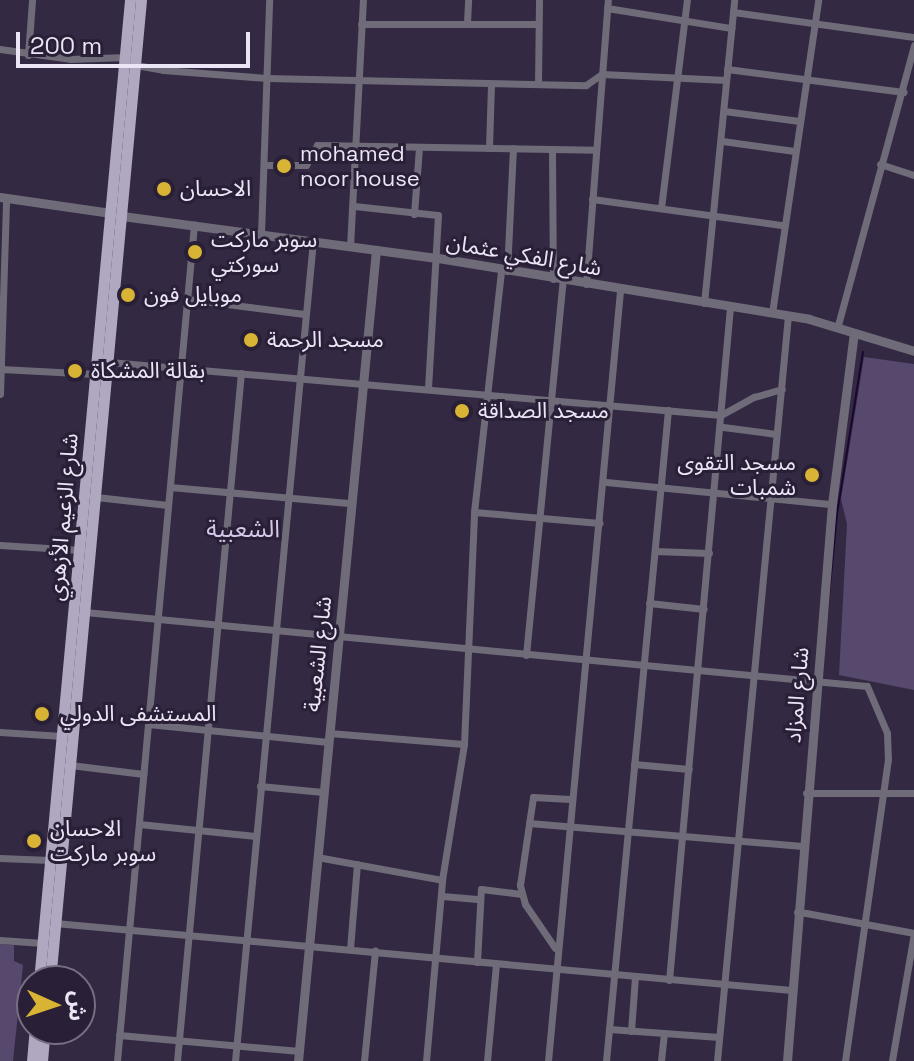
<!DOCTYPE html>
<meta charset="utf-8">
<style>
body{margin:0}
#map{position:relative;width:914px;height:1061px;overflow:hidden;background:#332942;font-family:"Space Grotesk","Noto Sans Arabic",sans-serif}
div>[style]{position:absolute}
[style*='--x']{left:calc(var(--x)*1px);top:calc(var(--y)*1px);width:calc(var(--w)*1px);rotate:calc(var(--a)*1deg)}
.green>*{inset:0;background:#57496e}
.stream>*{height:2px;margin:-1px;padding:0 1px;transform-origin:1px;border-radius:1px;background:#1a0630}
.minor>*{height:7px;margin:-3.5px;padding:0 3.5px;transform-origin:3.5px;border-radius:3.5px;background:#6f6b78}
.tertiary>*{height:9px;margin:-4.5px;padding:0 4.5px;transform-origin:4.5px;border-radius:4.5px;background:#6f6b78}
.primary>*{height:11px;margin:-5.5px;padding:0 5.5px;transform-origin:5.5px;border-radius:5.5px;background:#b0a7c1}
.dots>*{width:22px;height:22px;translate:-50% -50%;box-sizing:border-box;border:4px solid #291f37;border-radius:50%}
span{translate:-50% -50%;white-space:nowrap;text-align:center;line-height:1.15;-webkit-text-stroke:6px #291f37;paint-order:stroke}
.poi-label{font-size:22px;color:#ebe5f5}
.left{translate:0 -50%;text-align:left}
.right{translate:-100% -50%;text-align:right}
.street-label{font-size:22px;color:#ebe5f5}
.neighbourhood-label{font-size:24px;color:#d4c9e9}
.north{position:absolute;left:16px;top:965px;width:80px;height:80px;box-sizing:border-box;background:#291f37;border:2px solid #776e83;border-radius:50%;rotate:93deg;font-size:22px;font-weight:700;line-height:32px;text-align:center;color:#ebe5f5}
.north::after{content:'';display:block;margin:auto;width:28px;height:36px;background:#d9b334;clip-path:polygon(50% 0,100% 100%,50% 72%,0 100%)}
.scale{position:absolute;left:16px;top:32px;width:234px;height:36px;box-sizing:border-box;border:4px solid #ebe5f5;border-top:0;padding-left:10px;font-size:24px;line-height:28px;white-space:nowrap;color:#ebe5f5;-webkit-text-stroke:6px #291f37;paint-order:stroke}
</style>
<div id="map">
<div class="green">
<i style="clip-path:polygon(864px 357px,914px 364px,914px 690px,839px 675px,847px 524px,841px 499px)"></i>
<i style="clip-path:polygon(0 944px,14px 945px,14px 961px,23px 965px,13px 1061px,0 1061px)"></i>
</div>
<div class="stream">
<i style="--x:827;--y:616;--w:102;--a:-84.4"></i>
<i style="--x:837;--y:514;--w:164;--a:-80.9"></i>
</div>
<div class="minor">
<i style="--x:607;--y:8;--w:126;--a:9.2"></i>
<i style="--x:733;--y:12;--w:183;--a:7.9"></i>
<i style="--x:467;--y:22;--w:22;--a:-87"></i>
<i style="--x:361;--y:24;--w:177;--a:0"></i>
<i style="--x:0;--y:49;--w:72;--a:8"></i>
<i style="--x:71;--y:59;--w:54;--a:-2.1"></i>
<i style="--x:125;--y:57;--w:14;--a:36"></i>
<i style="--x:136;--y:65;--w:27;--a:10"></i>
<i style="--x:163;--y:70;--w:104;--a:4.4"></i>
<i style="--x:267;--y:78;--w:319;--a:1.3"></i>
<i style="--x:586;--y:85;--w:19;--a:-35"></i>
<i style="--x:602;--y:74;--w:124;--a:2.8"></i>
<i style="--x:28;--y:55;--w:55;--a:-85.8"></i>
<i style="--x:727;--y:69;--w:178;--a:7.4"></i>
<i style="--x:538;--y:84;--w:84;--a:-89.3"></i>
<i style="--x:724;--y:111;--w:76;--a:7.6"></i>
<i style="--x:722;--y:141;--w:73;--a:7.9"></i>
<i style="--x:489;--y:148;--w:64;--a:-88.2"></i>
<i style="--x:552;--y:150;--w:129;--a:89.6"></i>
<i style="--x:880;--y:164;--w:36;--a:18"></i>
<i style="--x:266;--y:165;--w:40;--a:0"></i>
<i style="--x:306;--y:165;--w:23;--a:-61"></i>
<i style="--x:317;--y:145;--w:279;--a:1"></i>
<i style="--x:592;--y:199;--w:191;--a:7.8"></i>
<i style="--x:354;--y:206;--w:84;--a:6.1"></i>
<i style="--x:438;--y:215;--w:174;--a:93.3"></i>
<i style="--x:661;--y:208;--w:210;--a:-82.9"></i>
<i style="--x:414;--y:214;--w:67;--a:-85.7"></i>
<i style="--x:261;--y:234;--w:234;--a:-88"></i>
<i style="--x:350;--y:247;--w:247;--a:-87"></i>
<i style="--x:507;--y:271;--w:123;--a:-87.2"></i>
<i style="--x:586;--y:284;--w:285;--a:-85.6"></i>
<i style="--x:187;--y:299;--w:118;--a:7.3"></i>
<i style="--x:704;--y:303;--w:304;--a:-84.3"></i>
<i style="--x:772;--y:313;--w:316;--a:-81.6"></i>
<i style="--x:838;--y:325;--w:290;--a:-74.8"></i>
<i style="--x:109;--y:362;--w:614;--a:4.95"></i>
<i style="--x:721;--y:415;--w:38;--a:-29"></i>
<i style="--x:754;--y:397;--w:29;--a:-16"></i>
<i style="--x:1;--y:369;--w:95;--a:3"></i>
<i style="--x:0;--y:394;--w:196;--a:-88.2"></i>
<i style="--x:723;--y:427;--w:53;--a:7.5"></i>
<i style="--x:606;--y:482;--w:227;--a:5.6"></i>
<i style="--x:170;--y:487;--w:182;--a:5.1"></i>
<i style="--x:96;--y:497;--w:72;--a:6.3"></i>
<i style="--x:474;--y:512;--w:126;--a:5"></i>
<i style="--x:0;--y:545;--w:80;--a:3.6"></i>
<i style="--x:655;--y:551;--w:54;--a:2.1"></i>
<i style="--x:649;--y:603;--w:55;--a:6.2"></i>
<i style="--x:85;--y:612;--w:785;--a:5.41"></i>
<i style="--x:867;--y:686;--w:51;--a:66.9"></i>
<i style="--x:887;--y:733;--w:26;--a:88"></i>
<i style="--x:888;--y:759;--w:305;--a:98.1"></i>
<i style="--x:526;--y:655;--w:377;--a:-84.4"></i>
<i style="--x:148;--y:724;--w:181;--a:5.7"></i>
<i style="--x:0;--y:732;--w:62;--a:3.7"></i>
<i style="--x:329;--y:733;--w:135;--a:4.7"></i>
<i style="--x:634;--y:764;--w:55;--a:5.2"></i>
<i style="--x:70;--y:765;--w:74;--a:7"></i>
<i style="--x:260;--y:786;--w:63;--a:5.4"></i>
<i style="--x:806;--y:793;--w:108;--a:0"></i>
<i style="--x:529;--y:823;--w:274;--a:4.8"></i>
<i style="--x:139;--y:824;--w:117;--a:5.9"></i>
<i style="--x:317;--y:857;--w:127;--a:10.4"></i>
<i style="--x:0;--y:858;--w:50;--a:2.3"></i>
<i style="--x:442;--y:896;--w:38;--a:5"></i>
<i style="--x:797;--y:912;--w:9;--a:6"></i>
<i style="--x:806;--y:913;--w:110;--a:10.5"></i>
<i style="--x:914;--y:933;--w:130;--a:99.8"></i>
<i style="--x:55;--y:923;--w:739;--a:5.2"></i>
<i style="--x:0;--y:940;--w:43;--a:4"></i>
<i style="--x:555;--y:948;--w:53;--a:-124.3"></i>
<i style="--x:525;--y:904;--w:20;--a:-105"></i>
<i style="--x:520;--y:885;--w:89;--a:-81.6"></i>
<i style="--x:533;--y:797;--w:37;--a:3"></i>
<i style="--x:350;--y:949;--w:85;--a:-85.3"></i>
<i style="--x:477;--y:962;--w:73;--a:-86.9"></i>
<i style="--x:481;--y:889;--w:39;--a:7"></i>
<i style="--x:669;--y:980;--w:676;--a:-84.82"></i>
<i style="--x:609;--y:1029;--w:110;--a:4.2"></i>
<i style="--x:631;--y:1031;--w:54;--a:-85.8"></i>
<i style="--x:119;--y:1035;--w:181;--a:5.1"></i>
<i style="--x:117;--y:1061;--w:840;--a:-84.74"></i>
<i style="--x:177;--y:1061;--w:691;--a:-84.69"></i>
<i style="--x:235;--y:1061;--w:824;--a:-84.57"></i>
<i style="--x:364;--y:1061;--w:111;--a:-84.3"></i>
<i style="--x:426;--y:1061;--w:182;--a:-84.9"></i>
<i style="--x:442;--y:880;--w:138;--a:-80.8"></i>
<i style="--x:464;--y:744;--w:232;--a:-87.5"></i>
<i style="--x:474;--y:512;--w:244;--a:-83.6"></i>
<i style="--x:487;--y:1061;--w:97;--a:-84.7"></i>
<i style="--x:548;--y:1061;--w:773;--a:-84.66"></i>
<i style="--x:606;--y:1061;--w:654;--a:-84.56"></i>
<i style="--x:661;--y:1061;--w:28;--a:-84"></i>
<i style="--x:717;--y:1061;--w:749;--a:-84.56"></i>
</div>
<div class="tertiary">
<i style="--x:0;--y:197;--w:112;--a:8.2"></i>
<i style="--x:122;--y:216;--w:319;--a:7.6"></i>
<i style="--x:438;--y:258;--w:376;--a:9.3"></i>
<i style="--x:809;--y:319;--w:110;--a:16.9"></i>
<i style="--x:298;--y:1061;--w:815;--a:-84.51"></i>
<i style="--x:787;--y:1061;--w:559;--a:-85.38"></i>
<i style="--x:832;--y:504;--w:172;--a:-82.7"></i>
</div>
<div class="primary">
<i style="--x:39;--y:981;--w:985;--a:-84.7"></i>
<i style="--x:50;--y:981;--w:985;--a:-84.7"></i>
<i style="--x:32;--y:1061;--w:32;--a:-85"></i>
<i style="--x:42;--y:1061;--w:32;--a:-85"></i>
</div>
<div class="dots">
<i style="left:284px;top:166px;background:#d9b334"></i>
<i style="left:164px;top:189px;background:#d9b334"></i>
<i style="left:195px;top:252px;background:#d9b334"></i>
<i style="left:128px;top:295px;background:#d9b334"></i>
<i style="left:251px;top:340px;background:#d9b334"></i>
<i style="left:75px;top:371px;background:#d9b334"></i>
<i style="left:462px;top:411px;background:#d9b334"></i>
<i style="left:812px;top:475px;background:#d9b334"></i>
<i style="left:42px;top:714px;background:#d9b334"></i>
<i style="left:34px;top:841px;background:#d9b334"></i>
</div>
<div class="poi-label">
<span class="left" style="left:300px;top:166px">mohamed<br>noor house</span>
<span class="left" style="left:180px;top:189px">الاحسان</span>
<span class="left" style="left:211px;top:252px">سوبر ماركت<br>سوركتي</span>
<span class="left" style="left:144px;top:295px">موبايل فون</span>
<span class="left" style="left:267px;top:340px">مسجد الرحمة</span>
<span class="left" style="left:91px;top:371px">بقالة المشكاة</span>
<span class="left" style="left:478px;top:411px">مسجد الصداقة</span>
<span class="right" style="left:796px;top:475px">مسجد التقوى<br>شمبات</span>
<span class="left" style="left:60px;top:714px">المستشفى الدولي</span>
<span class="left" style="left:50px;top:841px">الاحسان<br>سوبر ماركت</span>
</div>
<div class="street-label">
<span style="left:524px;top:255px;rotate:10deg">شارع الفكي عثمان</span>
<span style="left:63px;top:517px;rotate:-85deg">شارع الزعيم الأزهري</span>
<span style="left:318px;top:654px;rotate:-84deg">شارع الشعبية</span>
<span style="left:797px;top:695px;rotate:-85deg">شارع المزاد</span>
</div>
<div class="neighbourhood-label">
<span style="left:243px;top:529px">الشعبية</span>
</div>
<div class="north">ش</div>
<div class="scale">200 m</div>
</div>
